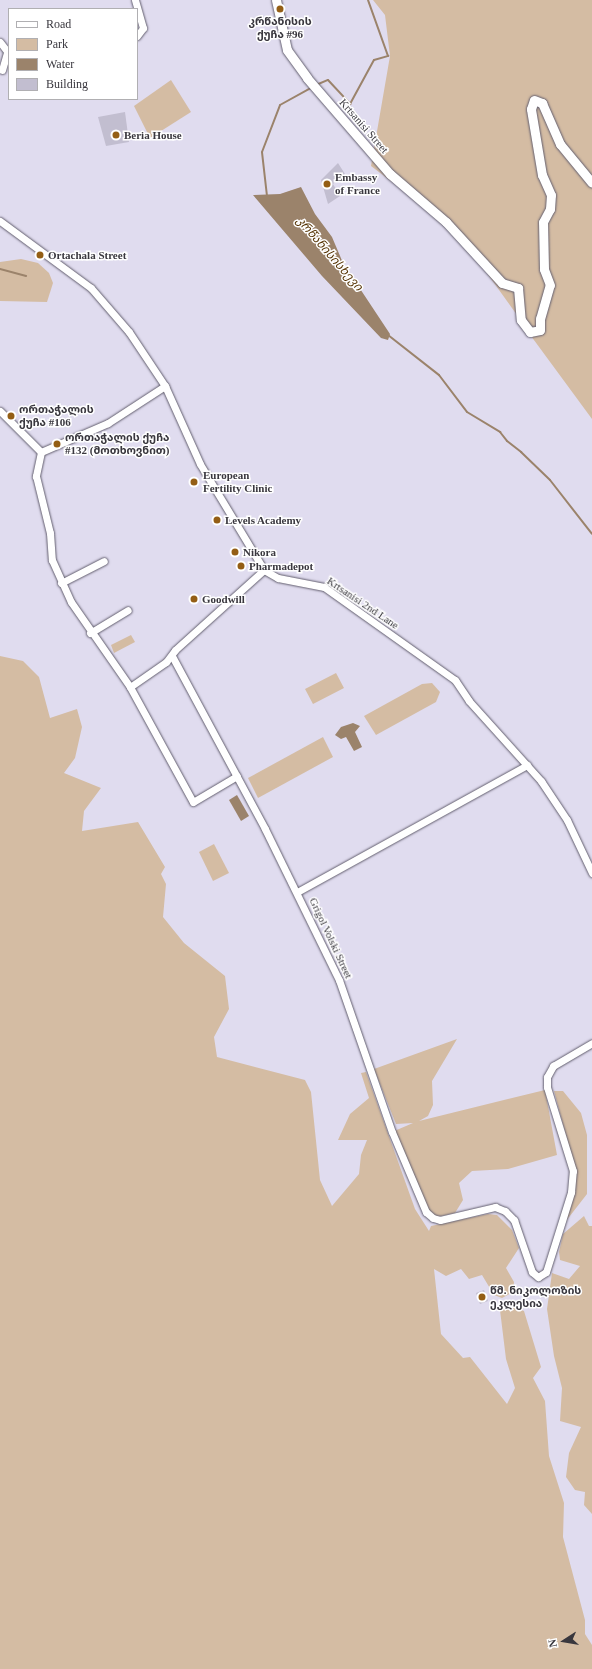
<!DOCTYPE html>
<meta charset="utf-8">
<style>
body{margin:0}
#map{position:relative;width:592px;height:1669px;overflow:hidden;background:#e0dcef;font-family:"Times New Roman","Noto Sans Georgian",serif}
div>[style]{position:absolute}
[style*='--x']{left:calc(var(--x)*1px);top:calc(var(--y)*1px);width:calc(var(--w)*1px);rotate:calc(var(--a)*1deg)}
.green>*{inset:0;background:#d4bca3}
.water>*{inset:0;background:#9b836b}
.stream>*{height:2px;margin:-1px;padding:0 1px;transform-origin:1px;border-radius:1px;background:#9b836b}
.building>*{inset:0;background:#c2bed0}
.roads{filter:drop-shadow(0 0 1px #625e6e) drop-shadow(0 0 1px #625e6e)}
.street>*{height:7px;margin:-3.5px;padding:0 3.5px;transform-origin:3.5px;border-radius:3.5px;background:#fff}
.secondary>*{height:9px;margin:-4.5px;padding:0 4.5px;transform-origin:4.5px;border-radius:4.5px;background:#fff}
.dots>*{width:11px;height:11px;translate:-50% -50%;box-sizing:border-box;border:2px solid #fff;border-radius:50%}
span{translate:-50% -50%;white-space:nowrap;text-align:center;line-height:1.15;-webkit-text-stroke:3px #fff;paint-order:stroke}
.poi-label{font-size:11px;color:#39373e;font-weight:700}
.left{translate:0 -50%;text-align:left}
.street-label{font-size:11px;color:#39373e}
.water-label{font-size:12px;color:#563404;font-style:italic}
.legend{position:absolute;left:8px;top:8px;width:130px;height:92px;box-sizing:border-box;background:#fff;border:1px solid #b0afb2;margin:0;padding:5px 7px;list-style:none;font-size:12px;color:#39373e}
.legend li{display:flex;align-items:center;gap:8px;height:20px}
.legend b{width:20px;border:1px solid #b0afb2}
.north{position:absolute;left:544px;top:1621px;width:40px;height:40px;-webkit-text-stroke:3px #fff;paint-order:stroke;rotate:258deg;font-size:11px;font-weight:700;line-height:16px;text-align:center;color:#39373e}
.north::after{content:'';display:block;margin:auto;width:14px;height:18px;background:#39373e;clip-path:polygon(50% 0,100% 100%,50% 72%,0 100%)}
</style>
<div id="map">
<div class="green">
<i style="clip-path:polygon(373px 0,592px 0,592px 419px,531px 336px,521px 327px,517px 315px,471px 251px,437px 216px,371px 166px,390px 56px,385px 15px)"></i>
<i style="clip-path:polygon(171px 80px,191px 112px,150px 138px,134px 106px)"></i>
<i style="clip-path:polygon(21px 259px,38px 263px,49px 273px,53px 283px,47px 302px,0 301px,0 262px)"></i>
<i style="clip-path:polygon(131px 635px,135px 642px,114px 653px,111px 645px)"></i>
<i style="clip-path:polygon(0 656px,23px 661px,39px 677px,50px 718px,77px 709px,82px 727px,75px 758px,64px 773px,101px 788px,84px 811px,82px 831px,138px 822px,165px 867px,161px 874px,166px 884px,163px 917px,184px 943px,225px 976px,229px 1009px,214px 1037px,217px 1057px,305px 1080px,311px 1092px,320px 1180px,332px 1206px,359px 1174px,361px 1155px,367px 1140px,338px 1140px,350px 1114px,369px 1098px,361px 1073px,366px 1072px,415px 1209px,429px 1231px,431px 1226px,488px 1214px,497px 1215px,512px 1230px,519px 1248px,506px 1268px,514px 1282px,513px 1292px,502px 1298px,494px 1295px,482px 1275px,469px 1279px,461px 1269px,446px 1276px,434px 1269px,441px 1334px,463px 1358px,470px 1357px,507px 1404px,515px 1388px,506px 1359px,499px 1302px,524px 1311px,541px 1367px,533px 1378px,545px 1401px,549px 1456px,564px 1503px,563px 1537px,585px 1620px,585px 1634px,592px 1645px,592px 1669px,0 1669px)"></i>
<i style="clip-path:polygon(336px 673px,344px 688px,313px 704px,305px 689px)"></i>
<i style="clip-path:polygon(432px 683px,440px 692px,436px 702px,376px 735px,364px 716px,422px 684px)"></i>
<i style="clip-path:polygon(323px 737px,333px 757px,258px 798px,248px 778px)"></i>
<i style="clip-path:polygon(214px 844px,229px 873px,213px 881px,199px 852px)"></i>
<i style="clip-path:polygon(457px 1039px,432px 1081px,433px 1105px,428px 1116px,419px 1121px,545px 1090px,557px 1155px,508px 1169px,472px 1171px,459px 1183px,463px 1200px,455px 1213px,433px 1218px,417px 1192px,392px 1132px,413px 1123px,396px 1124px,374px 1069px)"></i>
<i style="clip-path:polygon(554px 1091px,563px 1091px,581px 1113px,587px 1135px,587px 1194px,566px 1221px,576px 1173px)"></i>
<i style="clip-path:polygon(584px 1216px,589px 1226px,592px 1226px,592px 1514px,584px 1505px,585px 1492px,575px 1490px,566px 1477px,569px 1453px,581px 1427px,560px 1421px,562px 1388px,554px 1356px,547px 1309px,552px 1273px,569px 1279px,580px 1266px,560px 1260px,559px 1252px,563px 1234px)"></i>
</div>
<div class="water">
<i style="clip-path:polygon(301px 187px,315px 214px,332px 237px,343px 263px,390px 334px,388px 340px,381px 338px,322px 276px,253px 195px,280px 194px)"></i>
<i style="clip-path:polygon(353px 723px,360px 726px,355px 732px,362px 747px,354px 751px,346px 737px,341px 739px,335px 735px,341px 727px)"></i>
<i style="clip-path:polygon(237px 795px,249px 816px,241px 821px,229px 800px)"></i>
</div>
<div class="stream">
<i style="--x:316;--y:85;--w:13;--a:-23"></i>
<i style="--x:328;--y:80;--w:33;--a:47"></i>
<i style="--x:350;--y:104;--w:50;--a:-61.4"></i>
<i style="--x:374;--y:60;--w:15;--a:-16"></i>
<i style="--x:388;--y:56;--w:59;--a:-109.7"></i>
<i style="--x:267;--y:196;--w:44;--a:-96.5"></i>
<i style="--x:262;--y:152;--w:50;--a:-69"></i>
<i style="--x:280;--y:105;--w:37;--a:-29"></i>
<i style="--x:0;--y:269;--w:27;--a:15"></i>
<i style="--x:388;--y:335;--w:65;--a:38.1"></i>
<i style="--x:439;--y:375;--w:46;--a:52.9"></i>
<i style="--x:467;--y:412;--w:39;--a:31"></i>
<i style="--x:500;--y:432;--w:11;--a:52"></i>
<i style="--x:507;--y:441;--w:18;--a:38"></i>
<i style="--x:521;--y:452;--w:40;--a:44"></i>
<i style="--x:550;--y:480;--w:68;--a:52.1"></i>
</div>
<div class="building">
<i style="clip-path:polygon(125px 112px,129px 142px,106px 146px,98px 117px)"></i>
<i style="clip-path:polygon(338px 163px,345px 174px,333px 184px,340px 196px,328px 204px,321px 180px)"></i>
<i style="clip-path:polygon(484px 1290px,488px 1301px,480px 1304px,476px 1293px)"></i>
</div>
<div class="roads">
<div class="street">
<i style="--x:135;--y:0;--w:29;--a:74"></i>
<i style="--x:143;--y:28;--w:10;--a:127"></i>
<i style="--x:0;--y:42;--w:15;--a:53"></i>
<i style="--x:2;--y:70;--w:19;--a:-74"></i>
<i style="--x:0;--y:221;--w:113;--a:36.4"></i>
<i style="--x:91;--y:288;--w:58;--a:49.2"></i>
<i style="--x:129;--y:332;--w:65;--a:56.3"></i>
<i style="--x:165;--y:386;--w:85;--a:65.8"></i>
<i style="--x:200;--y:464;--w:124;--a:58.9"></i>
<i style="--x:264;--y:570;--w:16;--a:30"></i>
<i style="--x:278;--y:578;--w:47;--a:11.1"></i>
<i style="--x:324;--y:587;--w:161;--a:35.4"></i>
<i style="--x:455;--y:680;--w:25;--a:56"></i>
<i style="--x:469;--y:701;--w:108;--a:48"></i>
<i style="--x:541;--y:781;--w:47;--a:56.3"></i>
<i style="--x:567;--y:820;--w:59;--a:64.7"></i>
<i style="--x:0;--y:411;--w:58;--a:45"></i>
<i style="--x:41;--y:452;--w:25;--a:102"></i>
<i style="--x:36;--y:476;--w:59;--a:76.2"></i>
<i style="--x:50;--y:533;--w:27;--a:86"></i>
<i style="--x:52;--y:560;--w:46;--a:65.7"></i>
<i style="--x:71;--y:602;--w:103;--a:55.2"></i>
<i style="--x:130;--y:687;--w:131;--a:61.3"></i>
<i style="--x:193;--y:802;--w:51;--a:-30.6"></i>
<i style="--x:41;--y:452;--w:73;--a:-23.4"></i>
<i style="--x:108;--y:423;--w:68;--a:-33"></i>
<i style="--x:61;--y:583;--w:48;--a:-27.1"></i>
<i style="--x:90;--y:633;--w:44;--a:-31.2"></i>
<i style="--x:172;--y:656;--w:196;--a:61.7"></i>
<i style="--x:265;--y:829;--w:168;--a:63.9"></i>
<i style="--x:339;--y:980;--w:161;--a:70.8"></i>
<i style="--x:392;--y:1132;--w:87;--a:67"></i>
<i style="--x:426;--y:1212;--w:9;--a:41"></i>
<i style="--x:433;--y:1218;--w:7;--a:16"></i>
<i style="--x:440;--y:1220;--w:57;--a:-13.3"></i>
<i style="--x:495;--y:1207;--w:11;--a:22"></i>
<i style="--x:505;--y:1211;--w:13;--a:45"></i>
<i style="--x:514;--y:1220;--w:55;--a:70.9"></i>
<i style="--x:532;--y:1272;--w:8;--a:40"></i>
<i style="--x:538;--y:1277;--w:9;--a:-32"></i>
<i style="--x:546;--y:1272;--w:84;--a:-72.6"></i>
<i style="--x:571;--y:1192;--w:21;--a:-85"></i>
<i style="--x:573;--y:1171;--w:88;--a:-107.2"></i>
<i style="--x:547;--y:1087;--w:10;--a:-90"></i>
<i style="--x:547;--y:1077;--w:13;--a:-61"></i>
<i style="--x:553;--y:1066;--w:45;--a:-30.5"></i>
<i style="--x:130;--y:687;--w:44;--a:-34.8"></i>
<i style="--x:166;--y:662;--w:15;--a:-53"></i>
<i style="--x:175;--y:650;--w:120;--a:-42"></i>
<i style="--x:297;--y:892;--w:263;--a:-28.9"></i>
</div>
<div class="secondary">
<i style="--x:276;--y:0;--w:51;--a:77.6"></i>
<i style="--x:287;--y:50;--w:34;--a:54"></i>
<i style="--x:307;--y:78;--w:127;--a:49.2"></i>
<i style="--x:390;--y:174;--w:74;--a:40.6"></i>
<i style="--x:446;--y:222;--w:83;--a:47.4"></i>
<i style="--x:502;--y:283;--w:17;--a:17"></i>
<i style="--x:518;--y:288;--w:32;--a:85"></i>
<i style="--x:521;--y:320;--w:15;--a:53"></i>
<i style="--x:530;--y:332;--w:10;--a:-11"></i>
<i style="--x:540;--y:330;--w:11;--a:-90"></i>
<i style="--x:540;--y:319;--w:35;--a:-74"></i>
<i style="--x:550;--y:285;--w:17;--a:-111"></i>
<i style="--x:544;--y:269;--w:47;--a:-91.2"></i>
<i style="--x:543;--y:222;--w:15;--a:-62"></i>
<i style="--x:550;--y:209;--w:14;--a:-86"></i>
<i style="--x:551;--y:195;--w:22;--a:-114"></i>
<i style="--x:542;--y:175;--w:67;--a:-99.5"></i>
<i style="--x:531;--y:109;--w:9;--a:-72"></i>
<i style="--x:534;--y:100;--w:9;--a:21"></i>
<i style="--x:542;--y:103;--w:45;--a:66.3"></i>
<i style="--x:560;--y:144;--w:50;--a:50.6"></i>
</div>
</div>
<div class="dots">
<i style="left:280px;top:9px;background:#945e15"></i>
<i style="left:116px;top:135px;background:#945e15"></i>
<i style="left:327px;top:184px;background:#945e15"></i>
<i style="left:40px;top:255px;background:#945e15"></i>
<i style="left:11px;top:416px;background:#945e15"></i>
<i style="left:57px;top:444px;background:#945e15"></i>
<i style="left:194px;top:482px;background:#945e15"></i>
<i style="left:217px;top:520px;background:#945e15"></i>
<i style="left:235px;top:552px;background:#945e15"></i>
<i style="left:241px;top:566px;background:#945e15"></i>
<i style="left:194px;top:599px;background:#945e15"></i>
<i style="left:482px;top:1297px;background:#945e15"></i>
</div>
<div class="poi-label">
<span style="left:280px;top:28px">კრწანისის<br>ქუჩა #96</span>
<span class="left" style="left:124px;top:135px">Beria House</span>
<span class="left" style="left:335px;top:184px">Embassy<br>of France</span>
<span class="left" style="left:48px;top:255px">Ortachala Street</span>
<span class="left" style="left:19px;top:416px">ორთაჭალის<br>ქუჩა #106</span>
<span class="left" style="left:65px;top:444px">ორთაჭალის ქუჩა<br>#132 (მოთხოვნით)</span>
<span class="left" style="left:203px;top:482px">European<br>Fertility Clinic</span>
<span class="left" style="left:225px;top:520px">Levels Academy</span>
<span class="left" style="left:243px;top:552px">Nikora</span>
<span class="left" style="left:249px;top:566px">Pharmadepot</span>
<span class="left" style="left:202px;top:599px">Goodwill</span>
<span class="left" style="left:490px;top:1297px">წმ. ნიკოლოზის<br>ეკლესია</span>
</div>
<div class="street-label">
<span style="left:364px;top:126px;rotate:49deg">Krtsanisi Street</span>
<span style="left:363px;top:603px;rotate:34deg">Krtsanisi 2nd Lane</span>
<span style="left:331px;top:938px;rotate:65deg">Grigol Volski Street</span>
</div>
<div class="water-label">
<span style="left:329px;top:254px;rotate:49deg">კრწანისისხევი</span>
</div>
<ul class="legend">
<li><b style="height:5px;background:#fff"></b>Road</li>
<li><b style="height:11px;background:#d4bca3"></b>Park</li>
<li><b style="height:11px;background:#9b836b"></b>Water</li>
<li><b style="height:11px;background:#c2bed0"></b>Building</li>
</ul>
<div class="north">N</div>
</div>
